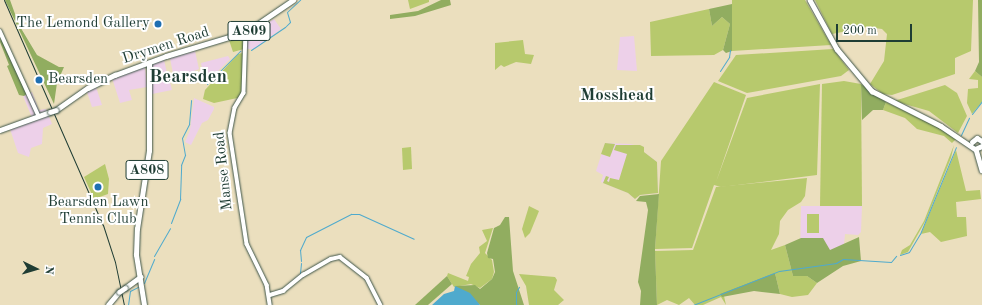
<!DOCTYPE html>
<style>
body{margin:0}
#map{position:relative;width:982px;height:305px;overflow:hidden;background:#ebdfbe;font-family:"Old Standard TT",serif}
div>[style]{position:absolute}
[style*='--x']{left:calc(var(--x)*1px);top:calc(var(--y)*1px);width:calc(var(--w)*1px);rotate:calc(var(--a)*1deg)}
.built>*{inset:0;background:#edd0e9}
.green>*{inset:0;background:#b7c96d}
.forest>*{inset:0;background:#91ad60}
.water>*{inset:0;background:#4faacd}
.stream>*{height:1px;margin:-0.5px;padding:0 0.5px;transform-origin:0.5px;border-radius:0.5px;background:#4faacd}
.roads{filter:drop-shadow(0 0 1px #3e5549) drop-shadow(0 0 1px #3e5549)}
.minor>*{height:3.5px;margin:-1.75px;padding:0 1.75px;transform-origin:1.75px;border-radius:1.75px;background:#fff}
.major>*{height:4.5px;margin:-2.25px;padding:0 2.25px;transform-origin:2.25px;border-radius:2.25px;background:#fff}
.rail>*{height:1px;margin:-0.5px;padding:0 0.5px;transform-origin:0.5px;border-radius:0.5px;background:#1f3d34}
.bridges{filter:drop-shadow(0 0 1px #3e5549) drop-shadow(0 0 1px #3e5549)}
.major-bridge>*{height:4.5px;margin:-2.25px;padding:0 2.25px;transform-origin:2.25px;border-radius:2.25px;background:#fff}
.dots>*{width:11px;height:11px;translate:-50% -50%;box-sizing:border-box;border:2px solid #fff;border-radius:50%}
span{translate:-50% -50%;white-space:nowrap;text-align:center;line-height:1.15;-webkit-text-stroke:4px #fff;paint-order:stroke}
.shield-label span{padding:1px 3px;background:#fff;border:1px solid;border-radius:3px;-webkit-text-stroke-width:0}
.shield-label{font-size:14px;color:#1f3d34;font-weight:700}
.poi-label{font-size:15px;color:#1f3d34}
.right{translate:-100% -50%;text-align:right}
.left{translate:0 -50%;text-align:left}
.street-label{font-size:15px;color:#1f3d34}
.quarter-label{font-size:17px;color:#1f3d34;font-weight:700}
.district-label{font-size:19px;color:#1f3d34;font-weight:700}
.north{position:absolute;left:16px;top:249px;width:40px;height:40px;-webkit-text-stroke:3px #fff;paint-order:stroke;rotate:95deg;font-size:11px;font-weight:700;line-height:16px;text-align:center;color:#1f3d34}
.north::after{content:'';display:block;margin:auto;width:14px;height:18px;background:#1f3d34;clip-path:polygon(50% 0,100% 100%,50% 72%,0 100%)}
.scale{position:absolute;left:836px;top:24px;width:76px;height:18px;box-sizing:border-box;border:2px solid #1f3d34;border-top:0;padding-left:5px;font-size:12px;line-height:14px;white-space:nowrap;color:#1f3d34;-webkit-text-stroke:3px #fff;paint-order:stroke}
</style>
<div id="map">
<div class="built">
<i style="clip-path:polygon(274px 19px,281px 29px,254px 49px,246px 49px,248px 36px)"></i>
<i style="clip-path:polygon(634px 36px,637px 71px,617px 70px,620px 37px)"></i>
<i style="clip-path:polygon(195px 51px,199px 69px,174px 79px,170px 58px)"></i>
<i style="clip-path:polygon(228px 56px,230px 59px,205px 84px,201px 63px)"></i>
<i style="clip-path:polygon(164px 60px,168px 77px,151px 78px,152px 64px)"></i>
<i style="clip-path:polygon(145px 67px,147px 87px,129px 90px,132px 100px,120px 103px,112px 78px)"></i>
<i style="clip-path:polygon(169px 78px,172px 90px,152px 94px,151px 79px)"></i>
<i style="clip-path:polygon(96px 87px,102px 105px,92px 107px,87px 92px)"></i>
<i style="clip-path:polygon(32px 92px,39px 110px,46px 109px,52px 124px,43px 128px,42px 144px,31px 148px,29px 157px,18px 153px,10px 129px,33px 120px,23px 96px)"></i>
<i style="clip-path:polygon(194px 98px,214px 107px,214px 109px,208px 120px,202px 123px,191px 145px,185px 142px,190px 130px)"></i>
<i style="clip-path:polygon(605px 143px,630px 144px,644px 147px,644px 152px,657px 162px,658px 193px,640px 195px,635px 199px,628px 193px,601px 182px,603px 175px,596px 171px)"></i>
<i style="clip-path:polygon(801px 206px,862px 206px,861px 232px,858px 235px,845px 234px,844px 245px,800px 263px)"></i>
</div>
<div class="green">
<i style="clip-path:polygon(408px 0,429px 0,429px 2px,410px 9px)"></i>
<i style="clip-path:polygon(732px 0,805px 0,831px 45px,732px 51px)"></i>
<i style="clip-path:polygon(815px 0,973px 0,971px 51px,955px 58px,955px 74px,892px 95px,883px 94px,870px 84px,884px 61px,887px 34px,882px 29px,867px 27px,832px 34px)"></i>
<i style="clip-path:polygon(709px 9px,712px 26px,722px 17px,730px 24px,723px 50px,714px 55px,651px 56px,650px 22px)"></i>
<i style="clip-path:polygon(243px 37px,244px 49px,233px 52px,229px 40px)"></i>
<i style="clip-path:polygon(523px 40px,525px 54px,534px 55px,531px 64px,516px 62px,504px 67px,501px 65px,495px 70px,495px 43px)"></i>
<i style="clip-path:polygon(833px 49px,849px 70px,841px 76px,747px 93px,718px 81px,736px 55px)"></i>
<i style="clip-path:polygon(243px 53px,242px 97px,214px 103px,203px 99px,205px 90px,238px 54px)"></i>
<i style="clip-path:polygon(975px 71px,982px 77px,982px 102px,972px 114px,967px 103px,968px 89px,978px 88px,978px 80px,969px 79px)"></i>
<i style="clip-path:polygon(844px 81px,861px 84px,862px 206px,820px 206px,822px 84px)"></i>
<i style="clip-path:polygon(714px 82px,746px 95px,716px 182px,747px 98px,820px 84px,817px 175px,721px 187px,714px 185px,692px 248px,655px 249px,661px 161px)"></i>
<i style="clip-path:polygon(945px 85px,957px 93px,967px 116px,958px 133px,929px 111px,894px 101px)"></i>
<i style="clip-path:polygon(886px 102px,938px 127px,956px 139px,952px 143px,944px 136px,917px 129px,905px 118px,883px 110px)"></i>
<i style="clip-path:polygon(605px 143px,615px 144px,610px 157px,601px 154px)"></i>
<i style="clip-path:polygon(616px 145px,640px 145px,644px 147px,644px 152px,657px 162px,658px 193px,640px 195px,635px 199px,628px 193px,603px 183px,606px 176px,609px 177px,607px 181px,609px 182px,610px 178px,619px 180px,627px 154px,614px 150px)"></i>
<i style="clip-path:polygon(954px 145px,951px 158px,926px 220px,908px 252px,900px 255px,902px 250px,910px 245px,924px 221px)"></i>
<i style="clip-path:polygon(411px 147px,412px 169px,403px 170px,402px 148px)"></i>
<i style="clip-path:polygon(956px 150px,966px 191px,980px 190px,981px 199px,956px 202px,957px 217px,966px 217px,967px 236px,941px 242px,930px 232px,921px 234px)"></i>
<i style="clip-path:polygon(105px 164px,109px 179px,108px 194px,94px 199px,84px 177px)"></i>
<i style="clip-path:polygon(807px 178px,805px 196px,801px 202px,788px 210px,780px 221px,779px 234px,771px 250px,785px 245px,793px 276px,807px 276px,817px 283px,808px 295px,792px 297px,780px 294px,775px 273px,722px 297px,724px 296px,726px 305px,721px 297px,703px 305px,695px 305px,689px 298px,679px 305px,667px 300px,657px 305px,655px 251px,693px 250px,716px 187px)"></i>
<i style="clip-path:polygon(529px 206px,539px 211px,530px 233px,525px 238px,522px 229px)"></i>
<i style="clip-path:polygon(807px 214px,819px 214px,819px 233px,807px 233px)"></i>
<i style="clip-path:polygon(493px 228px,485px 253px,492px 260px,494px 272px,492px 279px,480px 288px,471px 284px,454px 287px,447px 276px,448px 273px,468px 281px,469px 277px,466px 276px,471px 264px,480px 253px,479px 247px,487px 241px,482px 230px)"></i>
<i style="clip-path:polygon(519px 274px,555px 277px,557px 280px,554px 290px,564px 300px,558px 305px,529px 305px,526px 286px)"></i>
</div>
<div class="forest">
<i style="clip-path:polygon(5px 0,10px 0,19px 25px,37px 55px,59px 67px,64px 67px,57px 83px,54px 104px)"></i>
<i style="clip-path:polygon(441px 0,450px 0,451px 5px,415px 16px,390px 19px,390px 15px,418px 11px)"></i>
<i style="clip-path:polygon(978px 0,982px 0,982px 77px,975px 71px,979px 62px)"></i>
<i style="clip-path:polygon(732px 4px,732px 51px,726px 53px,723px 50px,730px 24px,722px 17px,712px 26px,709px 9px)"></i>
<i style="clip-path:polygon(1px 36px,28px 93px,24px 96px,19px 95px,7px 66px,9px 65px,0 42px)"></i>
<i style="clip-path:polygon(861px 84px,886px 102px,883px 110px,873px 110px,862px 120px)"></i>
<i style="clip-path:polygon(659px 194px,655px 249px,657px 305px,640px 305px,641px 291px,638px 282px,648px 210px,646px 202px,636px 201px,640px 196px)"></i>
<i style="clip-path:polygon(505px 217px,509px 217px,513px 271px,524px 305px,480px 305px,455px 286px,475px 285px,480px 289px,492px 279px,495px 272px,493px 259px,488px 258px,487px 253px,494px 228px,500px 225px)"></i>
<i style="clip-path:polygon(859px 237px,861px 261px,843px 266px,817px 283px,807px 276px,793px 276px,785px 245px,801px 238px,823px 238px,830px 250px)"></i>
<i style="clip-path:polygon(775px 273px,780px 294px,754px 291px,722px 297px,720px 294px)"></i>
<i style="clip-path:polygon(447px 276px,452px 284px,428px 305px,415px 305px)"></i>
</div>
<div class="water">
<i style="clip-path:polygon(455px 286px,470px 293px,480px 305px,432px 305px,444px 294px,454px 291px)"></i>
</div>
<div class="stream">
<i style="--x:251;--y:50;--w:41;--a:-34.1"></i>
<i style="--x:285;--y:27;--w:7;--a:-45"></i>
<i style="--x:290;--y:22;--w:10;--a:-107"></i>
<i style="--x:287;--y:12;--w:18;--a:-43"></i>
<i style="--x:720;--y:71;--w:17;--a:-57"></i>
<i style="--x:729;--y:57;--w:7;--a:-82"></i>
<i style="--x:982;--y:78;--w:7;--a:90"></i>
<i style="--x:207;--y:84;--w:47;--a:-45"></i>
<i style="--x:972;--y:114;--w:16;--a:-52"></i>
<i style="--x:961;--y:135;--w:19;--a:-65"></i>
<i style="--x:171;--y:223;--w:26;--a:-69"></i>
<i style="--x:180;--y:199;--w:34;--a:-88"></i>
<i style="--x:181;--y:165;--w:11;--a:-68"></i>
<i style="--x:185;--y:155;--w:17;--a:-100"></i>
<i style="--x:182;--y:138;--w:16;--a:-63"></i>
<i style="--x:189;--y:124;--w:24;--a:-85"></i>
<i style="--x:900;--y:255;--w:9;--a:-18"></i>
<i style="--x:909;--y:252;--w:21;--a:-59"></i>
<i style="--x:920;--y:234;--w:94;--a:-67.5"></i>
<i style="--x:154;--y:256;--w:32;--a:-60"></i>
<i style="--x:301;--y:261;--w:11;--a:-95"></i>
<i style="--x:300;--y:250;--w:14;--a:-65"></i>
<i style="--x:306;--y:237;--w:51;--a:-27.1"></i>
<i style="--x:351;--y:214;--w:8;--a:0"></i>
<i style="--x:359;--y:214;--w:60;--a:24.4"></i>
<i style="--x:300;--y:273;--w:10;--a:-84"></i>
<i style="--x:144;--y:283;--w:26;--a:-67"></i>
<i style="--x:128;--y:305;--w:14;--a:-82"></i>
<i style="--x:130;--y:291;--w:9;--a:-27"></i>
<i style="--x:516;--y:305;--w:13;--a:-90"></i>
<i style="--x:516;--y:292;--w:6;--a:-59"></i>
<i style="--x:693;--y:305;--w:92;--a:-21.6"></i>
<i style="--x:779;--y:271;--w:58;--a:-8"></i>
<i style="--x:836;--y:263;--w:8;--a:-30"></i>
<i style="--x:843;--y:259;--w:48;--a:3.6"></i>
<i style="--x:891;--y:262;--w:8;--a:-50"></i>
</div>
<div class="roads">
<div class="minor">
<i style="--x:0;--y:31;--w:94;--a:65.4"></i>
<i style="--x:246;--y:32;--w:61;--a:91.9"></i>
<i style="--x:244;--y:93;--w:17;--a:121"></i>
<i style="--x:235;--y:108;--w:25;--a:101"></i>
<i style="--x:230;--y:133;--w:112;--a:81.3"></i>
<i style="--x:247;--y:244;--w:46;--a:64"></i>
<i style="--x:267;--y:285;--w:20;--a:81"></i>
<i style="--x:270;--y:295;--w:14;--a:-17"></i>
<i style="--x:283;--y:291;--w:26;--a:-39"></i>
<i style="--x:303;--y:275;--w:32;--a:-30"></i>
<i style="--x:331;--y:259;--w:9;--a:-13"></i>
<i style="--x:340;--y:257;--w:34;--a:38"></i>
<i style="--x:367;--y:278;--w:30;--a:63"></i>
</div>
<div class="major">
<i style="--x:810;--y:0;--w:56;--a:61.1"></i>
<i style="--x:837;--y:49;--w:55;--a:50.2"></i>
<i style="--x:872;--y:91;--w:77;--a:26.9"></i>
<i style="--x:941;--y:126;--w:41;--a:34.1"></i>
<i style="--x:975;--y:149;--w:8;--a:-23"></i>
<i style="--x:56;--y:110;--w:39;--a:-35"></i>
<i style="--x:88;--y:88;--w:30;--a:-26"></i>
<i style="--x:115;--y:75;--w:54;--a:-20.4"></i>
<i style="--x:166;--y:56;--w:84;--a:-16.7"></i>
<i style="--x:246;--y:32;--w:57;--a:-34.2"></i>
<i style="--x:0;--y:130;--w:53;--a:-19.8"></i>
<i style="--x:972;--y:142;--w:6;--a:-39"></i>
<i style="--x:977;--y:138;--w:6;--a:31"></i>
<i style="--x:976;--y:149;--w:22;--a:74"></i>
<i style="--x:125;--y:288;--w:19;--a:-36"></i>
<i style="--x:108;--y:305;--w:17;--a:-50"></i>
<i style="--x:144;--y:305;--w:51;--a:-99.1"></i>
<i style="--x:136;--y:255;--w:26;--a:-88"></i>
<i style="--x:137;--y:229;--w:79;--a:-81.3"></i>
<i style="--x:149;--y:151;--w:88;--a:-90"></i>
</div>
</div>
<div class="rail">
<i style="--x:4;--y:0;--w:246;--a:66.3"></i>
<i style="--x:103;--y:225;--w:39;--a:72"></i>
<i style="--x:115;--y:262;--w:44;--a:78.2"></i>
</div>
<div class="bridges">
<div class="major-bridge">
<i style="--x:50;--y:112;--w:6;--a:-18"></i>
<i style="--x:119;--y:292;--w:7;--a:-34"></i>
</div>
</div>
<div class="dots">
<i style="left:158px;top:24px;background:#1f6fb2"></i>
<i style="left:39px;top:80px;background:#1f6fb2"></i>
<i style="left:98px;top:187px;background:#1f6fb2"></i>
</div>
<div class="shield-label">
<span style="left:249px;top:31px">A809</span>
<span style="left:147px;top:170px">A808</span>
</div>
<div class="poi-label">
<span class="right" style="left:150px;top:24px">The Lemond Gallery</span>
<span class="left" style="left:48px;top:80px">Bearsden</span>
<span style="left:98px;top:211px">Bearsden Lawn<br>Tennis Club</span>
</div>
<div class="street-label">
<span style="left:166px;top:46px;rotate:-18deg">Drymen Road</span>
<span style="left:224px;top:171px;rotate:-96deg">Manse Road</span>
</div>
<div class="quarter-label">
<span style="left:617px;top:96px">Mosshead</span>
</div>
<div class="district-label">
<span style="left:188px;top:78px">Bearsden</span>
</div>
<div class="north">N</div>
<div class="scale">200 m</div>
</div>
